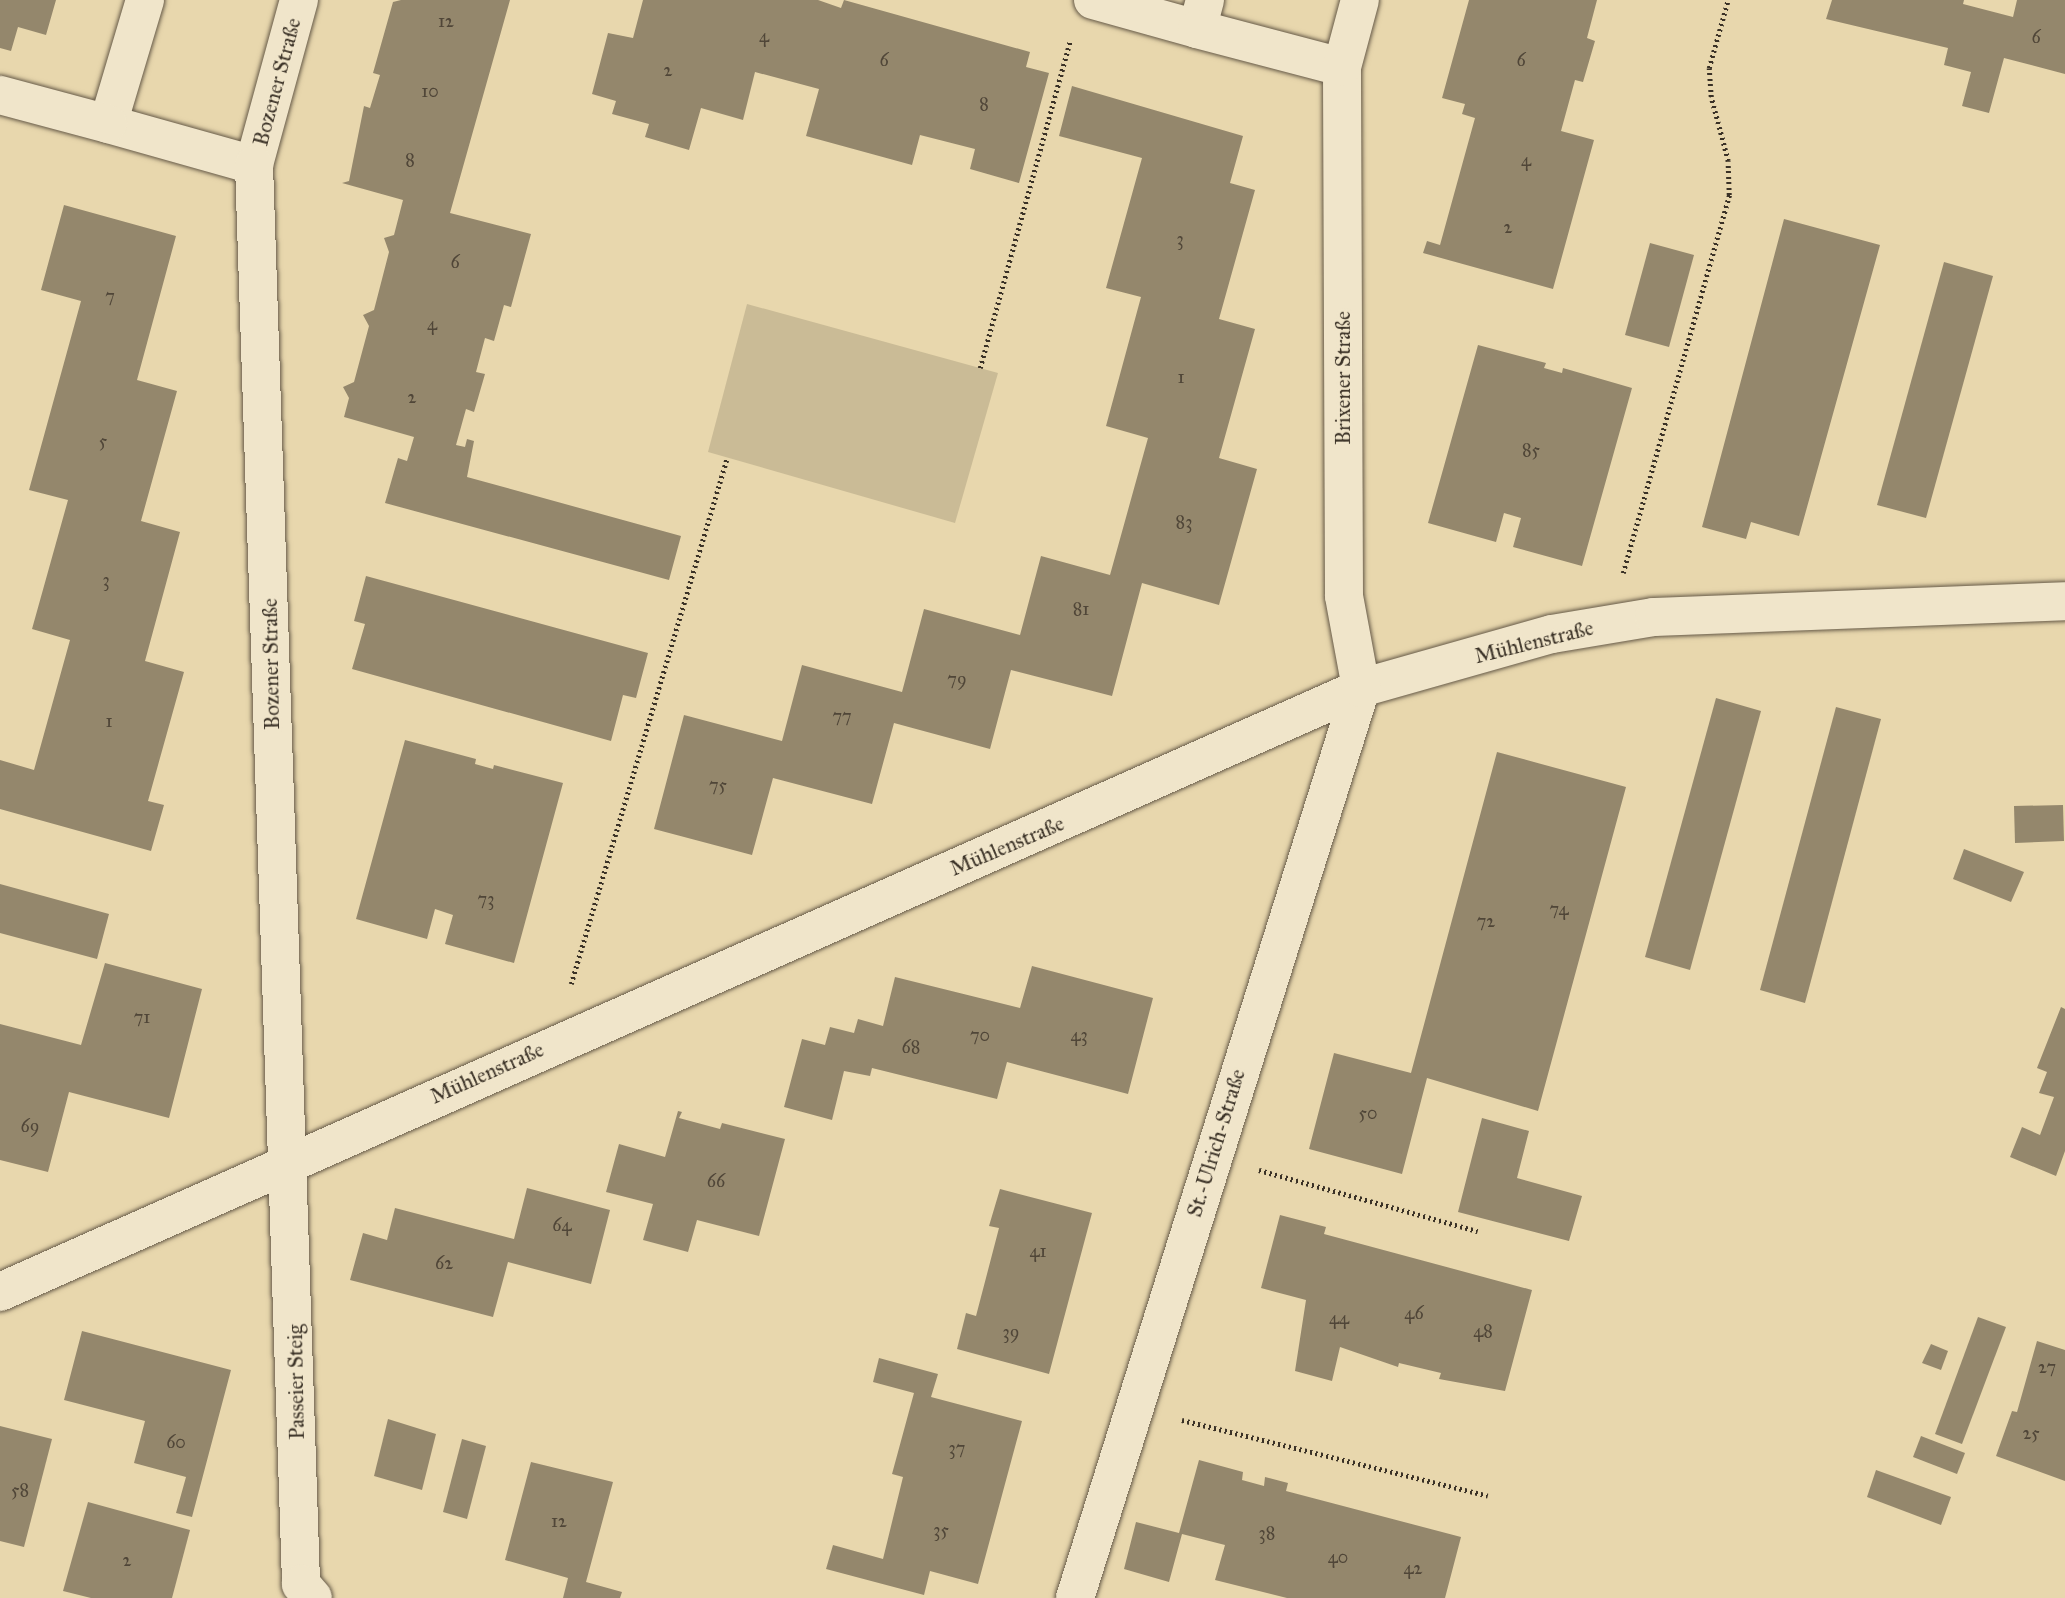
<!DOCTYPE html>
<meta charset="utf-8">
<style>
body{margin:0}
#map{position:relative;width:2065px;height:1598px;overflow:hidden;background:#e8d7ad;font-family:"IM FELL Great Primer",serif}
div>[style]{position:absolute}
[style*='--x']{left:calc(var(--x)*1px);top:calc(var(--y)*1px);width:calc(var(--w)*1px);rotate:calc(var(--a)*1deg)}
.green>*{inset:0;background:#cabb96}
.building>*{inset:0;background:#94876c}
.path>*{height:4.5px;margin-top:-2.25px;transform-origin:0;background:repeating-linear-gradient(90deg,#3a3126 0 2px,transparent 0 5.5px)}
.roads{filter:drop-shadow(0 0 2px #665a48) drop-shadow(0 0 2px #665a48)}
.street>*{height:38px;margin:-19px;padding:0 19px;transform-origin:19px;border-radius:19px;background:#f0e5ca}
span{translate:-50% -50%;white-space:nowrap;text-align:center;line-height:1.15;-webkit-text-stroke:5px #f0e5ca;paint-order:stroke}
.number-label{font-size:18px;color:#504638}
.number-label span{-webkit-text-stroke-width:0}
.street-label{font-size:21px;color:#3a3126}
</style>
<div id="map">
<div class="green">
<i style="clip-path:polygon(747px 304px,998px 373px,955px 523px,708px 452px)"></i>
</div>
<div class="building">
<i style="clip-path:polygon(0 0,56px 0,46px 35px,18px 27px,11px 51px,0 48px)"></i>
<i style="clip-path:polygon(401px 0,510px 0,450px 213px,531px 234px,511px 307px,504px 305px,494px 341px,485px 338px,476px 372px,485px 374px,474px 412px,466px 409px,456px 445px,465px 447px,467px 439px,474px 441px,467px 477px,681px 536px,669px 580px,385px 503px,398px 458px,407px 461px,414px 437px,344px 417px,349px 398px,343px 387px,354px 382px,369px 326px,363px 315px,374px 310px,389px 252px,384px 238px,394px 235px,403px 200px,342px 183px,349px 181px,364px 106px,370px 108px,380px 75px,373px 73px,393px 2px)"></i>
<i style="clip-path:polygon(643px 0,818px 0,841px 8px,844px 0,1030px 52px,1026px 67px,1049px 73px,1019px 183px,970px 169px,975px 149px,920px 135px,912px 165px,806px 136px,819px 89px,755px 72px,743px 120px,701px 108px,689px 150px,645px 137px,649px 124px,612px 114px,616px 101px,592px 94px,608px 33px,633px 38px)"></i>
<i style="clip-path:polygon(1469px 0,1597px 0,1587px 38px,1595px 41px,1583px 82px,1575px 80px,1561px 131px,1594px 140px,1553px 289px,1423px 253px,1427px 241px,1440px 245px,1475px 118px,1462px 114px,1465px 104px,1442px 98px)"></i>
<i style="clip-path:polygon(1832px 0,1964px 0,1963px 4px,2013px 17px,2017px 0,2065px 0,2065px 74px,2004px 58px,1989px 113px,1962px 106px,1971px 72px,1944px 65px,1948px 48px,1826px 19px)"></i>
<i style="clip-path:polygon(1072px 86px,1243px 136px,1230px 183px,1255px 190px,1219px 319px,1255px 329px,1219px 458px,1257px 469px,1219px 605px,1142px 583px,1112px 696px,1011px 670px,990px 749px,894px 723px,872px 804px,773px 778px,752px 855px,654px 829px,684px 715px,782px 741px,802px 665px,902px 692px,924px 609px,1020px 635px,1041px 556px,1110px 575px,1148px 438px,1106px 426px,1141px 297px,1106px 288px,1142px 158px,1059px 136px)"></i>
<i style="clip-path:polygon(64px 205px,176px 236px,137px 380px,177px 391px,141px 521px,180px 532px,145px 661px,184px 672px,148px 801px,164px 805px,151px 851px,0 809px,0 760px,34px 770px,70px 640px,32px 629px,68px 500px,29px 490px,81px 301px,41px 290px)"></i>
<i style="clip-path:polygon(1784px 219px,1880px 245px,1799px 536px,1751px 522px,1746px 539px,1702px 527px)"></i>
<i style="clip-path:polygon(1650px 243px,1694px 255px,1669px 347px,1625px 335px)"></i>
<i style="clip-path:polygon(1944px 262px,1993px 276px,1926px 518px,1877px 505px)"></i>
<i style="clip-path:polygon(1478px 345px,1546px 363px,1544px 368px,1562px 373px,1563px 368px,1632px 388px,1582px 566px,1513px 547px,1521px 518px,1504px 513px,1496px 542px,1428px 523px)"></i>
<i style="clip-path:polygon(366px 576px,648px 653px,636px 698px,623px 695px,611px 741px,352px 669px,365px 624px,354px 621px)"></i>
<i style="clip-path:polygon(1716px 698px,1761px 711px,1690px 970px,1645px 957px)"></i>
<i style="clip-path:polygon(1836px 707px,1881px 719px,1805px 1003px,1760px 990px)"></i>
<i style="clip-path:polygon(405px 740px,476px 759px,475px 764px,493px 769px,494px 765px,563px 783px,514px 963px,445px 944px,453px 915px,435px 909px,427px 939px,356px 919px)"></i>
<i style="clip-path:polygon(1497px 752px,1626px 787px,1538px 1111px,1427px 1078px,1402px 1174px,1309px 1149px,1334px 1053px,1411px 1073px)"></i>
<i style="clip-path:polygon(2063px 805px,2064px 841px,2015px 843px,2014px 806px)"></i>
<i style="clip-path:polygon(1964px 849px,2024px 872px,2011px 902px,1953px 879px)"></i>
<i style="clip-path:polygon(0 884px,109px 914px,97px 959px,0 933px)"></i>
<i style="clip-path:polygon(105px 963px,202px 989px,169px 1118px,69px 1092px,48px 1172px,0 1160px,0 1024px,81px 1045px)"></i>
<i style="clip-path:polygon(1032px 966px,1153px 998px,1128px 1094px,1007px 1062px,997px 1099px,872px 1068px,870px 1076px,844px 1071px,832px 1120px,784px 1107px,802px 1039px,825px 1045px,830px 1027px,854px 1033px,858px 1019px,883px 1026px,895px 977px,1020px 1008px)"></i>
<i style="clip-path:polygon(2061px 1007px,2065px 1009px,2065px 1151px,2056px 1176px,2010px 1157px,2022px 1127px,2040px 1135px,2054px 1097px,2039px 1093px,2047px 1072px,2037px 1068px)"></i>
<i style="clip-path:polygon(678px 1111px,682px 1112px,679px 1118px,720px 1129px,722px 1123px,785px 1139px,759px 1236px,697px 1220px,688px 1252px,643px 1240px,653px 1204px,606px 1192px,619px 1144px,665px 1157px)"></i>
<i style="clip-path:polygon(1482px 1118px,1529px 1131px,1517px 1178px,1582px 1196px,1569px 1241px,1458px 1212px)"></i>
<i style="clip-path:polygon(527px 1188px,610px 1210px,591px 1284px,508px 1262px,493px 1317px,350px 1280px,363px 1233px,387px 1240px,395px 1208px,514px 1239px)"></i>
<i style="clip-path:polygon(1000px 1189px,1092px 1213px,1049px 1374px,957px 1349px,966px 1313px,976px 1316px,987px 1274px,999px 1228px,989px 1226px)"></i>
<i style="clip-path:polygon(1280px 1215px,1326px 1227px,1324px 1234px,1532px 1290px,1505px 1391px,1439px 1379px,1441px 1373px,1399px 1363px,1398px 1367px,1340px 1347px,1332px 1381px,1295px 1371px,1306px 1300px,1261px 1288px)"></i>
<i style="clip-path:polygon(1978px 1317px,2006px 1327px,1962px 1444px,1935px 1434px)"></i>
<i style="clip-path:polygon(82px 1331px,231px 1370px,192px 1517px,176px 1513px,186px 1477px,134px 1463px,145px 1421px,64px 1400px)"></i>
<i style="clip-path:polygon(2037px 1341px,2065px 1350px,2065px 1481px,1996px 1456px,2012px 1411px,2017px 1412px)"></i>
<i style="clip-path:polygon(1931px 1344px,1948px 1351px,1941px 1370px,1922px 1363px)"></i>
<i style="clip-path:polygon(879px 1358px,938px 1374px,931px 1397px,1022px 1421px,978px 1584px,930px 1571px,924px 1595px,826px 1569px,833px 1545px,883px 1559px,903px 1477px,892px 1474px,914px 1393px,873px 1382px)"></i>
<i style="clip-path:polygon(388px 1419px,436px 1434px,422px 1490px,374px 1476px)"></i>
<i style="clip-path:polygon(0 1426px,52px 1439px,24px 1547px,0 1541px)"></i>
<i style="clip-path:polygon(1921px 1436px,1965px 1453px,1957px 1474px,1913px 1457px)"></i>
<i style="clip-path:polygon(462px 1439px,486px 1446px,467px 1519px,443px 1512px)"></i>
<i style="clip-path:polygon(1199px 1460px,1243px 1472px,1242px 1480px,1264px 1486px,1265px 1477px,1288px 1483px,1286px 1491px,1461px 1537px,1445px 1598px,1287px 1598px,1215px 1580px,1225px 1545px,1182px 1534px,1169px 1582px,1124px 1569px,1136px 1522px,1179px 1533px)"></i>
<i style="clip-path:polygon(531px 1462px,613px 1482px,586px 1582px,622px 1592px,620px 1598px,563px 1598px,568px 1578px,505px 1560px)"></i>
<i style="clip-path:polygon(1876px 1470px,1951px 1497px,1941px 1525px,1867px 1497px)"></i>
<i style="clip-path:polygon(88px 1502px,190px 1530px,172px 1598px,91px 1598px,63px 1591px)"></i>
</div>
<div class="path">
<i style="--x:980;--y:368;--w:338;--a:-74.6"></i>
<i style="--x:1623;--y:573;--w:393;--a:-74.3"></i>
<i style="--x:1729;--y:195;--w:34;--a:-92"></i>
<i style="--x:1728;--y:161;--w:66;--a:-104.9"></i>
<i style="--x:1711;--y:97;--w:29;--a:-94"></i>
<i style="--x:1709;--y:68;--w:71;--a:-74.4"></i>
<i style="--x:571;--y:984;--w:549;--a:-73.48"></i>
<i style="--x:1259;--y:1170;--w:227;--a:15.6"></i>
<i style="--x:1182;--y:1420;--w:315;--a:13.9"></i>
</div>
<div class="roads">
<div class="street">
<i style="--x:145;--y:0;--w:129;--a:106.6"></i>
<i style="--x:108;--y:124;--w:152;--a:15.7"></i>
<i style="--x:299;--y:0;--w:171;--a:105.3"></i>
<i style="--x:254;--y:165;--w:1420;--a:88.1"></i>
<i style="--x:301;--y:1584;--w:18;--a:49"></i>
<i style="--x:1093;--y:0;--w:108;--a:15.6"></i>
<i style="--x:1205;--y:0;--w:30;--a:105"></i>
<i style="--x:1197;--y:29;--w:150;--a:14.7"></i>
<i style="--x:0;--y:95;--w:112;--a:15"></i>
<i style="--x:0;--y:1292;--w:1489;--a:-23.93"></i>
<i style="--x:1361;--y:688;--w:198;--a:-15.8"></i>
<i style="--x:1552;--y:634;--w:103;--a:-9.5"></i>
<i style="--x:1654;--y:617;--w:411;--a:-2.2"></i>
<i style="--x:1075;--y:1598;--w:954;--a:-72.55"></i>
<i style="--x:1361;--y:688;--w:94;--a:-100.5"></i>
<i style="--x:1344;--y:596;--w:529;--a:-90.22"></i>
<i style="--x:1342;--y:67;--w:69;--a:-75"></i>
</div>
</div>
<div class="number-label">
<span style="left:446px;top:21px">12</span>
<span style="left:764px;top:36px">4</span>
<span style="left:2036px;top:37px">6</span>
<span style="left:884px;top:60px">6</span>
<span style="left:1521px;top:60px">6</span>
<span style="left:668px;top:70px">2</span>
<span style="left:430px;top:91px">10</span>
<span style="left:984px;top:104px">8</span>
<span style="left:410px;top:160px">8</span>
<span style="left:1526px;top:160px">4</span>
<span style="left:1508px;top:227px">2</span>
<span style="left:1180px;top:239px">3</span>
<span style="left:455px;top:262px">6</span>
<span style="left:110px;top:296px">7</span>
<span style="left:432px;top:324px">4</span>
<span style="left:1181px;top:377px">1</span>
<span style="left:412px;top:397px">2</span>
<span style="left:103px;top:441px">5</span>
<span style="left:1531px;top:450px">85</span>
<span style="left:1184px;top:522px">83</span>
<span style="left:106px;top:580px">3</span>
<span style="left:1081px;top:609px">81</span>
<span style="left:957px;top:679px">79</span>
<span style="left:842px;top:716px">77</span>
<span style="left:109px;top:721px">1</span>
<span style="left:718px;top:785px">75</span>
<span style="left:486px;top:899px">73</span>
<span style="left:1559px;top:909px">74</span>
<span style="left:1486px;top:921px">72</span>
<span style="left:142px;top:1017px">71</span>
<span style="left:980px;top:1035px">70</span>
<span style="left:1079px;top:1035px">43</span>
<span style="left:911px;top:1047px">68</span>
<span style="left:1368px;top:1113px">50</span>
<span style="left:30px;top:1126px">69</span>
<span style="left:716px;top:1181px">66</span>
<span style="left:562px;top:1225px">64</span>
<span style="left:1038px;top:1251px">41</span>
<span style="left:444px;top:1263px">62</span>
<span style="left:1414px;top:1313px">46</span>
<span style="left:1339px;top:1318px">44</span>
<span style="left:1483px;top:1331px">48</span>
<span style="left:1011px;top:1332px">39</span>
<span style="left:2047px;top:1367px">27</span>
<span style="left:2031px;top:1433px">25</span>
<span style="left:176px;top:1442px">60</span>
<span style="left:957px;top:1448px">37</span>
<span style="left:20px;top:1490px">58</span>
<span style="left:559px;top:1521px">12</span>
<span style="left:941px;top:1530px">35</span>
<span style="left:1267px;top:1533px">38</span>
<span style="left:1338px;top:1557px">40</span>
<span style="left:127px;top:1560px">2</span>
<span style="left:1413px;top:1568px">42</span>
</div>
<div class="street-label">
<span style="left:277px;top:82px;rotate:-75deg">Bozener Straße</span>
<span style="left:1343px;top:378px;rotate:-90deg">Brixener Straße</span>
<span style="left:1534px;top:642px;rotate:-14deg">Mühlenstraße</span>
<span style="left:271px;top:664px;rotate:-91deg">Bozener Straße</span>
<span style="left:1007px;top:846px;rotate:-23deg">Mühlenstraße</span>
<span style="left:487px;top:1073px;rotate:-24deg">Mühlenstraße</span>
<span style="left:1216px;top:1143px;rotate:-73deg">St.-Ulrich-Straße</span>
<span style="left:296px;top:1382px;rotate:-91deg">Passeier Steig</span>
</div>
</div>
